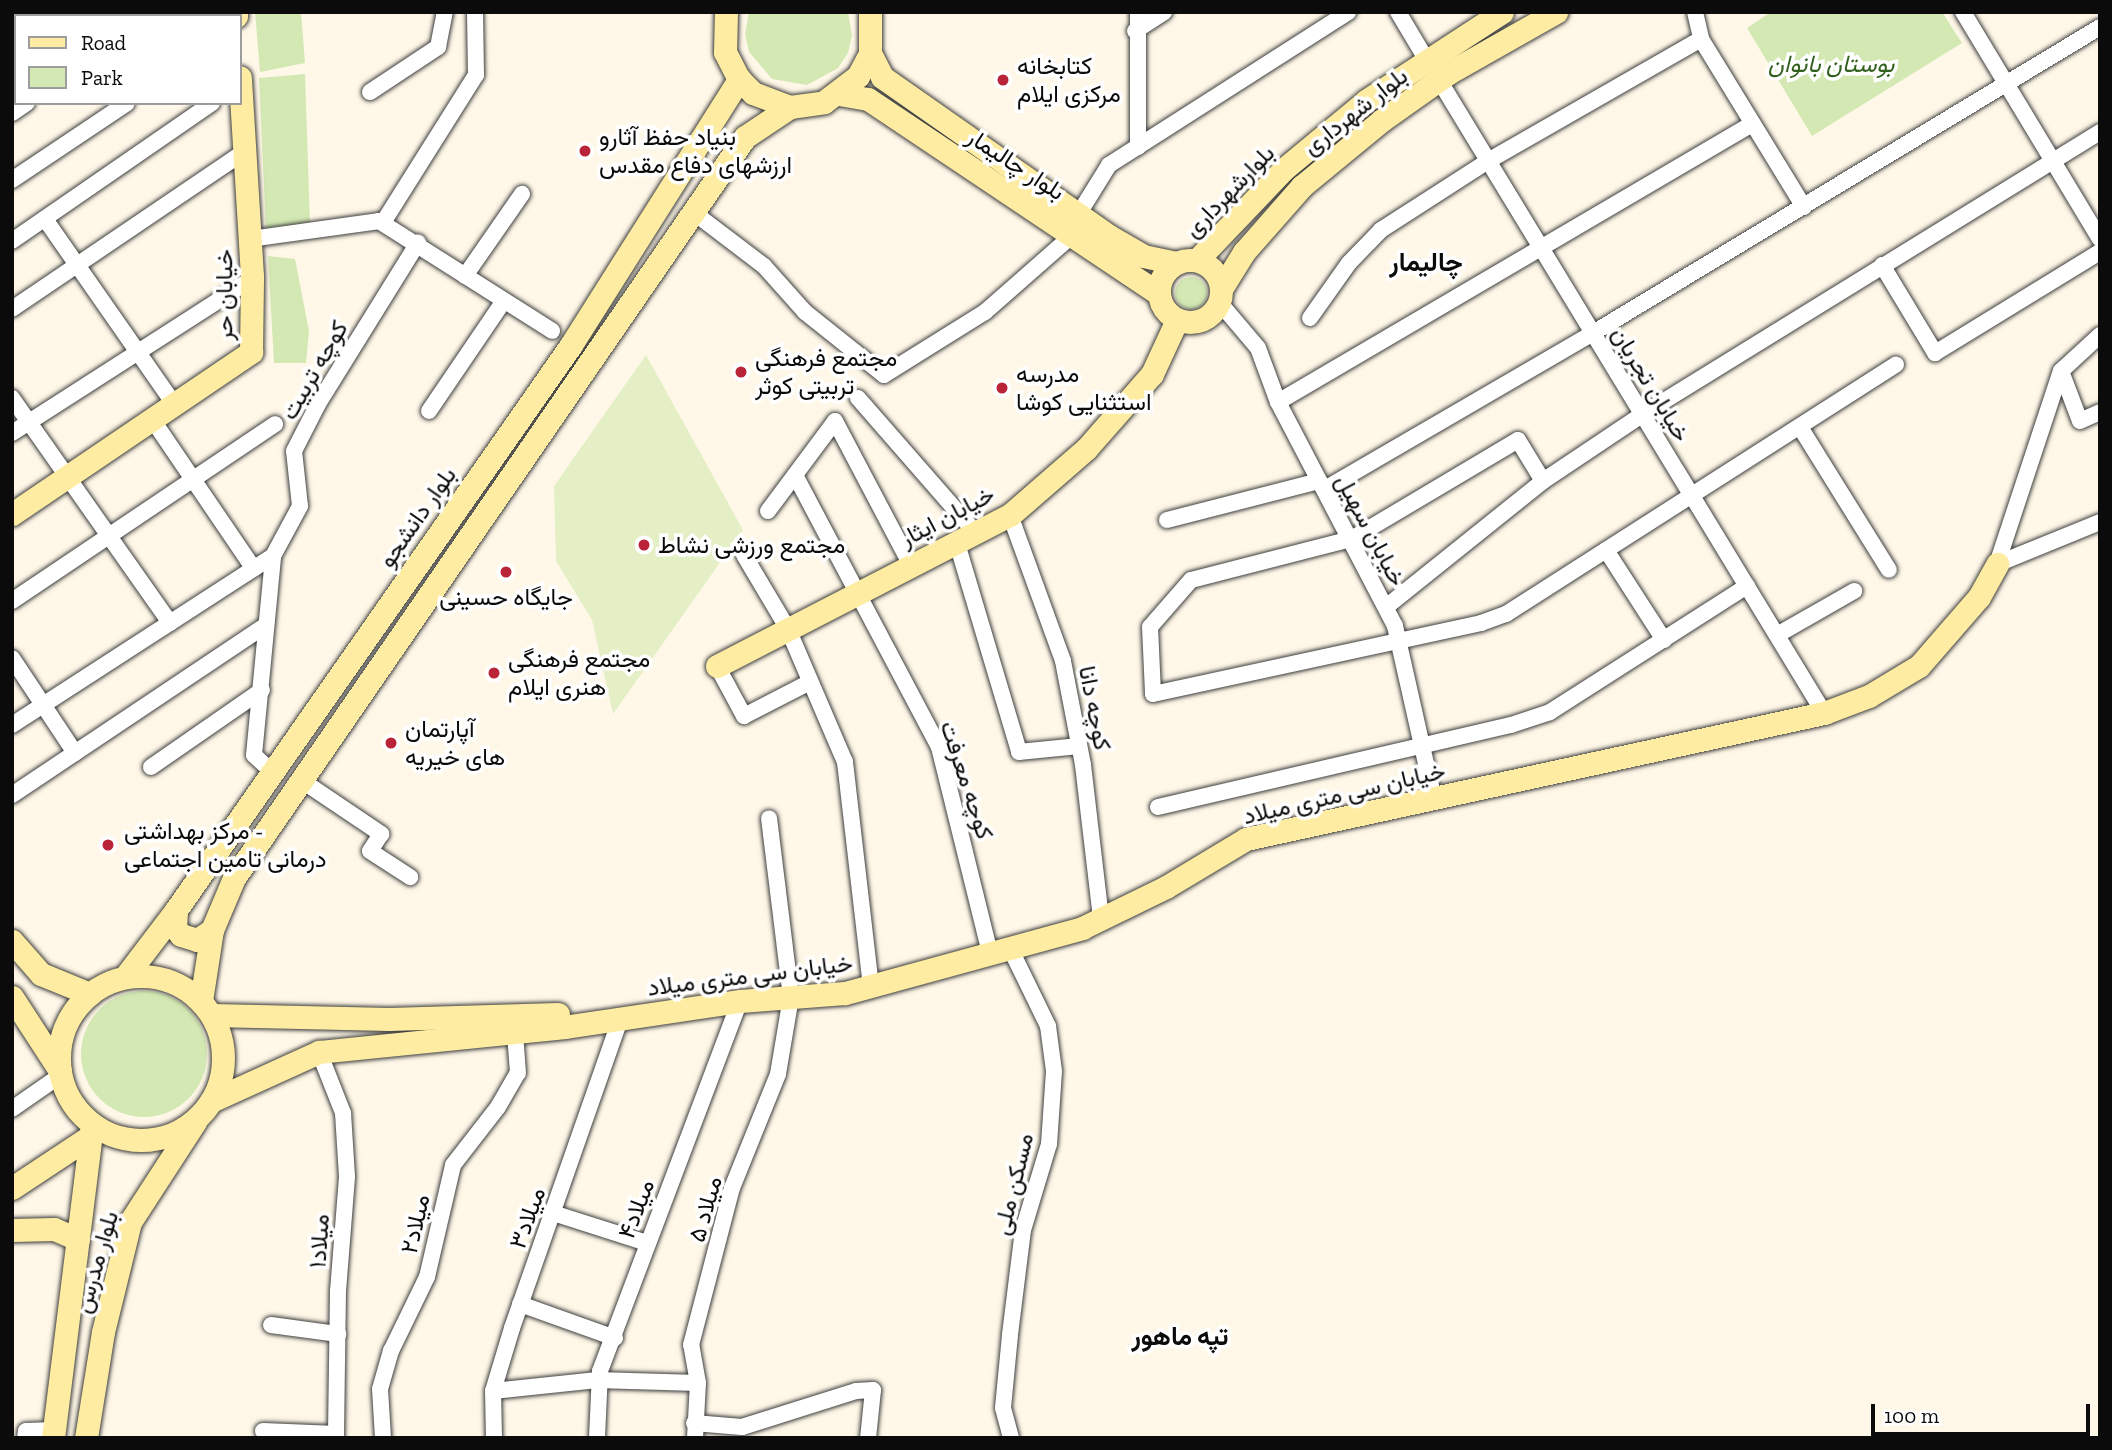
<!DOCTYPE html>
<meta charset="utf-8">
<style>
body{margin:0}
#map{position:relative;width:2112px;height:1450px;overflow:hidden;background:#fff8e8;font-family:"Zilla Slab",Vazirmatn,serif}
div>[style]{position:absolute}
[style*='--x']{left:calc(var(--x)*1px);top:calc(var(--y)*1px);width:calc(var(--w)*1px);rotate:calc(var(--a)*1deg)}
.green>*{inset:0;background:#d3e8b3}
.round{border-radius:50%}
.pitch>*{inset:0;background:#e4efc5}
.roads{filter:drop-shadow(0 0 2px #3e3e3e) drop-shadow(0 0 2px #3e3e3e)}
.street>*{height:16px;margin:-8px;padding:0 8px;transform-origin:8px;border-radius:8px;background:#fff}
.secondary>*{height:23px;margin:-11.5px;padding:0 11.5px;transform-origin:11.5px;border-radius:11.5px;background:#ffeca3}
.secondary>.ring{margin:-11.5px;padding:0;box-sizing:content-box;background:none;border:23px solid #ffeca3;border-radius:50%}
.dots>*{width:19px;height:19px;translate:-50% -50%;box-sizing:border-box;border:4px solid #fff;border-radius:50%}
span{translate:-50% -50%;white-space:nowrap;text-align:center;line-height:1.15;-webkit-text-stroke:7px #fff;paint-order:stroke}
.park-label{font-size:24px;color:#31611c;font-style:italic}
.poi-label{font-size:24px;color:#0b0b0b}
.left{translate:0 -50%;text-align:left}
.street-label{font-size:24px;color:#0b0b0b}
.neighbourhood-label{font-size:26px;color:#0b0b0b;font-weight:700}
.frame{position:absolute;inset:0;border:14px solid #0b0b0b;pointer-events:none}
.legend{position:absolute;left:14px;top:14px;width:228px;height:91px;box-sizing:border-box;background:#fff;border:2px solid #9d9d9d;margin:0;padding:9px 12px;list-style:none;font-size:21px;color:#0b0b0b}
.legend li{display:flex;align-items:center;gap:14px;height:35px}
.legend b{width:35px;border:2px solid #9d9d9d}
.scale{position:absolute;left:1871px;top:1404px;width:219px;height:32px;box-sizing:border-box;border:4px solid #0b0b0b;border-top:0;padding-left:9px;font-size:21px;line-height:24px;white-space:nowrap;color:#0b0b0b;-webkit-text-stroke:5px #fff;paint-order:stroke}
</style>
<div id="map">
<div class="green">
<i style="clip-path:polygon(255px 12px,301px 12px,305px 63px,260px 72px)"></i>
<i style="clip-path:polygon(749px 12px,848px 12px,852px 35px,848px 53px,838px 68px,807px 85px,772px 79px,749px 52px,745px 34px)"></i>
<i style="clip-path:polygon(1771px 12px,1942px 12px,1962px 43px,1812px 136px,1747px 28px)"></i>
<i style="clip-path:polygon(305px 74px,310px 223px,266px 229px,259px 78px)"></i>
<i style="clip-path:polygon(268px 256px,295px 259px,309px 331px,306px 363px,274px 363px)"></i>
<i class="round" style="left:1175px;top:277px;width:32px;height:32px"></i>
<i class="round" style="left:81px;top:991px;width:126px;height:126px"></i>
</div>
<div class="pitch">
<i style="clip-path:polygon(646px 355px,743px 530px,613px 714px,592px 620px,556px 561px,554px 486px)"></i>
</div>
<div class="roads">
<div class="street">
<i style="--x:1398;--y:12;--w:55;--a:59.2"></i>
<i style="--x:1695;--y:12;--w:28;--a:77"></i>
<i style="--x:1701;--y:39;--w:197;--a:58.5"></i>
<i style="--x:1963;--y:12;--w:265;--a:58.9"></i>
<i style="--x:154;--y:16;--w:6;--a:-39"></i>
<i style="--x:12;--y:19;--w:6;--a:51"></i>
<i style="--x:1135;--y:31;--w:35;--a:-33"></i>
<i style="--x:1439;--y:80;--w:741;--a:58.69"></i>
<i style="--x:370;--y:92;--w:82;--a:-33.5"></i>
<i style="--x:438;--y:47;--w:36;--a:-79"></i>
<i style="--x:12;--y:113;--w:18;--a:-34"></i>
<i style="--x:1138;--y:147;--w:135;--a:-90"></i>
<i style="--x:12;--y:180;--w:138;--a:-33.8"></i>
<i style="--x:693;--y:212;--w:89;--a:37.3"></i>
<i style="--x:764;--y:266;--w:62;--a:48.3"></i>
<i style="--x:805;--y:312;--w:101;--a:38.6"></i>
<i style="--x:884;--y:375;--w:119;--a:-32"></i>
<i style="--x:985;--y:312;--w:120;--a:-41.3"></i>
<i style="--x:1078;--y:215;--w:59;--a:-58.2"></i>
<i style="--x:1109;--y:165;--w:284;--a:-32.6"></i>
<i style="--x:45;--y:219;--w:226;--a:55.1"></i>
<i style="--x:379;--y:221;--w:5;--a:0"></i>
<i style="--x:384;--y:221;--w:173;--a:-57.8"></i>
<i style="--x:476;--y:75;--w:63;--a:-90.9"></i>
<i style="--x:250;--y:239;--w:130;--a:-7.9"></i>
<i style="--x:379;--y:221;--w:205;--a:32.4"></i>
<i style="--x:12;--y:241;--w:243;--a:-34.6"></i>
<i style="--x:1882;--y:265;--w:103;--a:58.9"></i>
<i style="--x:1935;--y:353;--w:193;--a:-31.5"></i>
<i style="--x:465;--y:276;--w:100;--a:-55.2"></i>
<i style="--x:1219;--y:302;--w:60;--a:49.7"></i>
<i style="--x:1258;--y:348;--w:58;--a:69.7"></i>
<i style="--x:1278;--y:402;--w:253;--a:62.4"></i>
<i style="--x:1395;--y:626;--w:177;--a:77.3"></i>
<i style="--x:12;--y:309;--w:282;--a:-34.1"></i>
<i style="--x:1310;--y:318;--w:67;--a:-54.7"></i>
<i style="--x:1349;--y:263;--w:46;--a:-45.9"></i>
<i style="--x:1381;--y:230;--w:127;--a:-32.8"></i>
<i style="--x:1488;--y:161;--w:245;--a:-29.8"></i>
<i style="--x:2061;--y:371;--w:53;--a:69.2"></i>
<i style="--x:2080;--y:421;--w:22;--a:-24"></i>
<i style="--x:12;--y:398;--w:275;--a:54.9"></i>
<i style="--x:858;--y:398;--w:176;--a:48.9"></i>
<i style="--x:1278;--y:402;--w:550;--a:-30.39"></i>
<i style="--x:429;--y:411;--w:132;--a:-55.8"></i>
<i style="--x:152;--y:419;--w:181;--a:55.8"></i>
<i style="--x:1800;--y:427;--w:168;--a:58.1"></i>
<i style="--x:12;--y:433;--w:285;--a:-32.7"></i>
<i style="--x:795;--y:475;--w:308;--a:62.1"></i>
<i style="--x:939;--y:747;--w:212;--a:76.1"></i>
<i style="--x:1543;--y:481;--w:48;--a:-121.4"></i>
<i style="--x:1518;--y:440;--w:194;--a:149.3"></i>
<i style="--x:1351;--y:539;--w:165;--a:165.6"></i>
<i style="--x:1191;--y:580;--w:62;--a:131.1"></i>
<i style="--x:1150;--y:627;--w:67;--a:87.4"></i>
<i style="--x:1153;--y:694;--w:336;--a:-12.2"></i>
<i style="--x:1481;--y:623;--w:27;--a:-20"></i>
<i style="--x:1506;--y:614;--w:463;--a:-32.6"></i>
<i style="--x:1325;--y:489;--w:310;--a:-30.2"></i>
<i style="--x:1593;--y:333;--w:592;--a:-31.11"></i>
<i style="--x:768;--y:511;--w:112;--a:-53.3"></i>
<i style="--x:835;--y:421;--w:163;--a:62.2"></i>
<i style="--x:1010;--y:515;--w:155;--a:70"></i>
<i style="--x:1063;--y:661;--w:106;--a:79.1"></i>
<i style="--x:1083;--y:765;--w:155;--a:83.3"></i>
<i style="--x:1167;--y:520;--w:157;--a:-14.4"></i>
<i style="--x:956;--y:540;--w:221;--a:73.4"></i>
<i style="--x:1019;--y:752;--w:60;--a:-5.7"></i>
<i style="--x:1606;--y:550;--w:107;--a:57.2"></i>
<i style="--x:744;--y:555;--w:86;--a:59.3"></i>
<i style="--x:788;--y:629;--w:145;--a:66.8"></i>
<i style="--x:845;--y:762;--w:226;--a:83.4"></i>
<i style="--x:1997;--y:564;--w:203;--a:-71.7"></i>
<i style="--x:2061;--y:371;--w:53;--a:-42.7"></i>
<i style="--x:1997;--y:564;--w:111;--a:-22.2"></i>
<i style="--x:12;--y:601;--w:317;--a:-33.9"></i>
<i style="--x:1386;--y:607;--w:201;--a:-38.7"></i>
<i style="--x:1543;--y:481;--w:120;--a:-33.8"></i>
<i style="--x:1643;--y:414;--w:537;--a:-31.68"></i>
<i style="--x:1777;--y:635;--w:89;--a:-29.7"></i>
<i style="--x:12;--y:658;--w:114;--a:56.4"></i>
<i style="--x:717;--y:666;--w:57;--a:61.6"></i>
<i style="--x:744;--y:716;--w:74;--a:-27.3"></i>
<i style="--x:12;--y:725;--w:311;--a:-32.9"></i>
<i style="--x:151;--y:767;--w:135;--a:-34.7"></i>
<i style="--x:270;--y:770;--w:22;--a:-137"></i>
<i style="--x:254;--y:755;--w:200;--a:-84.5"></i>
<i style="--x:273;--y:556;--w:57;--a:-61.6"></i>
<i style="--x:300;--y:506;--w:55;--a:-96.2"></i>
<i style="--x:294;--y:451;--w:53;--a:-62.9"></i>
<i style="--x:318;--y:404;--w:190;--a:-58.2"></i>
<i style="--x:301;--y:780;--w:97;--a:34"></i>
<i style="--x:381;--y:834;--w:20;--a:123"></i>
<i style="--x:370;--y:851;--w:48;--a:33"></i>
<i style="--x:12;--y:795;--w:306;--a:-33.8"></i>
<i style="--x:1158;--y:807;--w:362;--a:-13.1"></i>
<i style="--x:1511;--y:725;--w:41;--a:-18.4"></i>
<i style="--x:1550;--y:712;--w:234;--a:-32.6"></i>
<i style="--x:1010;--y:948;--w:87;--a:64"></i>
<i style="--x:1048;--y:1026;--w:45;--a:82.4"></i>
<i style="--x:1054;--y:1071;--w:73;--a:93.9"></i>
<i style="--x:1049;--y:1144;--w:90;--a:106.8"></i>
<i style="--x:1023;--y:1230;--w:106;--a:97.1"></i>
<i style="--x:1010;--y:1335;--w:73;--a:95.5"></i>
<i style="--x:1003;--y:1408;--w:31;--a:75"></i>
<i style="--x:319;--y:1052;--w:66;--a:68.5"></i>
<i style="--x:343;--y:1113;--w:64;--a:86.4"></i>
<i style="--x:347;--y:1177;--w:114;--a:94.5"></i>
<i style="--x:338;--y:1291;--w:147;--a:90.8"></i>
<i style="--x:12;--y:1109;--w:60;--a:-34.8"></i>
<i style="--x:553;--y:1213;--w:99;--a:17.7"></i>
<i style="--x:520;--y:1304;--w:101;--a:19.7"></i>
<i style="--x:271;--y:1325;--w:68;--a:7.7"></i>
<i style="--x:493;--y:1391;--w:105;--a:-6"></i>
<i style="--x:597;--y:1380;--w:101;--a:1.7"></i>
<i style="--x:694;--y:1423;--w:48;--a:4.8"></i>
<i style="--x:742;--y:1427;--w:120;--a:-17.5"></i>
<i style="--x:856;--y:1391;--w:17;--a:-3"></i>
<i style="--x:873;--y:1390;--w:48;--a:95.9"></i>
<i style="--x:263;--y:1431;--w:73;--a:2.4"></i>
<i style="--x:25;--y:1438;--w:7;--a:-82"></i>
<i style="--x:26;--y:1431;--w:28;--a:-2"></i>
<i style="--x:383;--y:1438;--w:49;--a:-93.5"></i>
<i style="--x:380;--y:1389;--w:40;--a:-74"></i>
<i style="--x:391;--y:1351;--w:82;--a:-64.1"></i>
<i style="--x:427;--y:1277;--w:115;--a:-76.9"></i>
<i style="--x:453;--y:1165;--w:73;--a:-52.2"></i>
<i style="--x:498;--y:1107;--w:39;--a:-60"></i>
<i style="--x:518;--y:1073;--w:40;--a:-94.3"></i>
<i style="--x:494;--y:1438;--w:47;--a:-91.2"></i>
<i style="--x:493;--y:1391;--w:66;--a:-73.2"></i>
<i style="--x:512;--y:1328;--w:330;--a:-70.7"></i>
<i style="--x:597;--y:1438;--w:67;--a:-87.4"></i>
<i style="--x:600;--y:1371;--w:396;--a:-69.3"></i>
<i style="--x:695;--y:1438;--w:55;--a:-86.9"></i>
<i style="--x:698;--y:1383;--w:39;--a:-100"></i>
<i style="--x:691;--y:1345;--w:162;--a:-75.4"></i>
<i style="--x:732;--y:1188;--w:123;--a:-68"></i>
<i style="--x:778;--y:1074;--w:78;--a:-80.4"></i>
<i style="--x:791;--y:997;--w:180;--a:-97"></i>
</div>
<div class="secondary">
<i style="--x:236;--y:12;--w:4;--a:90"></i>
<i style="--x:726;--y:12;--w:40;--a:91.4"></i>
<i style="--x:725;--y:52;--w:30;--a:63"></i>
<i style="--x:739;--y:79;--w:20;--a:45"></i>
<i style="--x:753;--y:93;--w:40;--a:21"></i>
<i style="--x:790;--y:107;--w:34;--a:-8"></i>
<i style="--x:824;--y:102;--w:43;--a:-37.4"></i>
<i style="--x:858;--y:76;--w:26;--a:-62"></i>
<i style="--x:870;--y:53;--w:41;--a:-90"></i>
<i style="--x:870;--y:53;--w:27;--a:63"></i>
<i style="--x:882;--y:77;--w:277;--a:35"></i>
<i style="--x:1109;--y:236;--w:39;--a:30"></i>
<i style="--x:1143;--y:256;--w:33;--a:12"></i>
<i style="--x:839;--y:94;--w:29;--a:10"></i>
<i style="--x:868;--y:99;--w:349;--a:33.8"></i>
<i class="ring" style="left:1159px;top:260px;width:39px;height:39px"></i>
<i style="--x:1197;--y:260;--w:126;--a:-46.3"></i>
<i style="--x:1284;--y:169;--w:108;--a:-39.7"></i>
<i style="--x:1367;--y:100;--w:161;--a:-33.1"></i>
<i style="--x:1221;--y:289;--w:44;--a:-58.1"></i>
<i style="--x:1244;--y:252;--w:88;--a:-48.7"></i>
<i style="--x:1302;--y:186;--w:104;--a:-39.5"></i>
<i style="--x:1382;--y:120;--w:83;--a:-35.2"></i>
<i style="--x:1450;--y:72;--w:122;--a:-29.5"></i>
<i style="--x:12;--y:514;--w:289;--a:-34.1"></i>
<i style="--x:251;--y:352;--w:76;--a:-89.2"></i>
<i style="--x:252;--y:276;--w:199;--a:-93.5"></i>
<i style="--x:717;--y:666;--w:330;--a:-27.3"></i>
<i style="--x:1010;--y:515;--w:101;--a:-41"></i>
<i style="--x:1086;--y:449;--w:100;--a:-48.7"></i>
<i style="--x:1152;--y:374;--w:60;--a:-65.2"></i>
<i style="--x:176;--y:910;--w:18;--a:93"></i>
<i style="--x:175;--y:928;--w:9;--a:49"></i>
<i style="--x:181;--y:935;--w:17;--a:17"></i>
<i style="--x:197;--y:940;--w:18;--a:-34"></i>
<i style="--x:12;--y:941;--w:44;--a:48.7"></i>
<i style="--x:41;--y:974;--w:53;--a:22.2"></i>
<i class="ring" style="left:59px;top:976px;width:141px;height:141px"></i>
<i style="--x:125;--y:977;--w:84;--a:-52.7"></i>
<i style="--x:176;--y:910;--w:689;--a:-55.04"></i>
<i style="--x:571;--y:345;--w:315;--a:-57.7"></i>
<i style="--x:12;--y:997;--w:88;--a:57"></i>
<i style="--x:201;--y:1001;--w:72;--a:-81.2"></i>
<i style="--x:212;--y:930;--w:56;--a:-67.1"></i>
<i style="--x:234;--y:878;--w:900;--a:-55.41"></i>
<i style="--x:745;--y:137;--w:54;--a:-33.7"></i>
<i style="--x:212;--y:1015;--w:177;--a:1.3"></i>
<i style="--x:389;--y:1019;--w:169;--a:-1.7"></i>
<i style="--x:211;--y:1101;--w:119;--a:-24.4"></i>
<i style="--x:319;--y:1052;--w:246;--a:-5.8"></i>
<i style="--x:564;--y:1027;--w:178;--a:-8.4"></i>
<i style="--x:740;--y:1001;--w:105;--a:-4.4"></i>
<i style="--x:845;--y:993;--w:246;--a:-15.3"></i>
<i style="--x:1082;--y:928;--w:93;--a:-26"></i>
<i style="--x:1166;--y:887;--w:93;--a:-31"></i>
<i style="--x:1246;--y:839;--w:592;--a:-12.3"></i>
<i style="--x:1824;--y:713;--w:48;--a:-20.7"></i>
<i style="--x:1869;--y:696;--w:58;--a:-31"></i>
<i style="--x:1919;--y:666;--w:91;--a:-49"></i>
<i style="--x:1979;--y:597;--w:38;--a:-61"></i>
<i style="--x:12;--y:1188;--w:92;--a:-33.5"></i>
<i style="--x:12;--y:1230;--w:42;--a:-1.4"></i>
<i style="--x:54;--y:1229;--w:26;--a:23"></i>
<i style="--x:53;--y:1438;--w:316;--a:-82.9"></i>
<i style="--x:86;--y:1438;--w:107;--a:-80.9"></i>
<i style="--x:103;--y:1332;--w:113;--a:-76.2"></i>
<i style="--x:130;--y:1222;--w:119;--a:-57"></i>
</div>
</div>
<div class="dots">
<i style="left:1003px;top:80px;background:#b92439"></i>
<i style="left:585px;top:151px;background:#b92439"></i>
<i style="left:741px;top:372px;background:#b92439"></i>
<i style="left:1002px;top:388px;background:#b92439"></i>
<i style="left:644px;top:545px;background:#b92439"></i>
<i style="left:506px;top:572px;background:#b92439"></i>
<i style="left:494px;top:673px;background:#b92439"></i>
<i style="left:391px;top:743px;background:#b92439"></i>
<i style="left:108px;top:845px;background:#b92439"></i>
</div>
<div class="park-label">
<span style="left:1831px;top:64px">بوستان بانوان</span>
</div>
<div class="poi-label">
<span class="left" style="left:1017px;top:80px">کتابخانه<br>مرکزی ایلام</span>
<span class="left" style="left:599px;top:151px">بنیاد حفظ آثارو<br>ارزشهای دفاع مقدس</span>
<span class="left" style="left:755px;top:372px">مجتمع فرهنگی<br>تربیتی کوثر</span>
<span class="left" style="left:1016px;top:388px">مدرسه<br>استثنایی کوشا</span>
<span class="left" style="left:658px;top:545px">مجتمع ورزشی نشاط</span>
<span style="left:506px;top:597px">جایگاه حسینی</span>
<span class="left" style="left:508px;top:673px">مجتمع فرهنگی<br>هنری ایلام</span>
<span class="left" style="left:405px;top:743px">آپارتمان<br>های خیریه</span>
<span class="left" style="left:124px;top:845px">مرکز بهداشتی -<br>درمانی تامین اجتماعی</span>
</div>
<div class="street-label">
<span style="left:1355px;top:111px;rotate:-38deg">بلوار شهرداری</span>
<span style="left:1016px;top:164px;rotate:33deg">بلوار چالیمار</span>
<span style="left:1229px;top:191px;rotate:-46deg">بلوارشهرداری</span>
<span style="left:224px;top:295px;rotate:-90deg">خیابان حر</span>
<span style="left:314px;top:370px;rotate:-60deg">کوچه تربیت</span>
<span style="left:1651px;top:384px;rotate:59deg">خیابان تجریان</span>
<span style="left:947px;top:516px;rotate:-28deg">خیابان ایثار</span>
<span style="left:417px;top:517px;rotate:-55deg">بلوار دانشجو</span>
<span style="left:1371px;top:530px;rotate:62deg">خیابان سهیل</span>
<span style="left:1095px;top:708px;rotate:79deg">کوچه دانا</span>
<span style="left:967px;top:780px;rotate:72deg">کوچه معرفت</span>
<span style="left:1344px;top:793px;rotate:-13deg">خیابان سی متری میلاد</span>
<span style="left:750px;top:975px;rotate:-7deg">خیابان سی متری میلاد</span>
<span style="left:1013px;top:1184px;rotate:-76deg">مسکن ملی</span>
<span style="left:636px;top:1209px;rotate:-69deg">میلاد۴</span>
<span style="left:705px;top:1209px;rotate:-74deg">میلاد ۵</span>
<span style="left:527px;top:1218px;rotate:-70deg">میلاد۳</span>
<span style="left:415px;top:1224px;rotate:-77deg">میلاد۲</span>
<span style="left:319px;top:1241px;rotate:-86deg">میلاد۱</span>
<span style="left:96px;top:1262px;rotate:-74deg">بلوار مدرس</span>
</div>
<div class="neighbourhood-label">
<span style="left:1426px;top:263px">چالیمار</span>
<span style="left:1180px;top:1337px">تپه ماهور</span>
</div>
<div class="frame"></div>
<ul class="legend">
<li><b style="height:9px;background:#ffeca3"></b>Road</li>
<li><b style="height:19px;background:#d3e8b3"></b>Park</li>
</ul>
<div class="scale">100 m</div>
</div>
